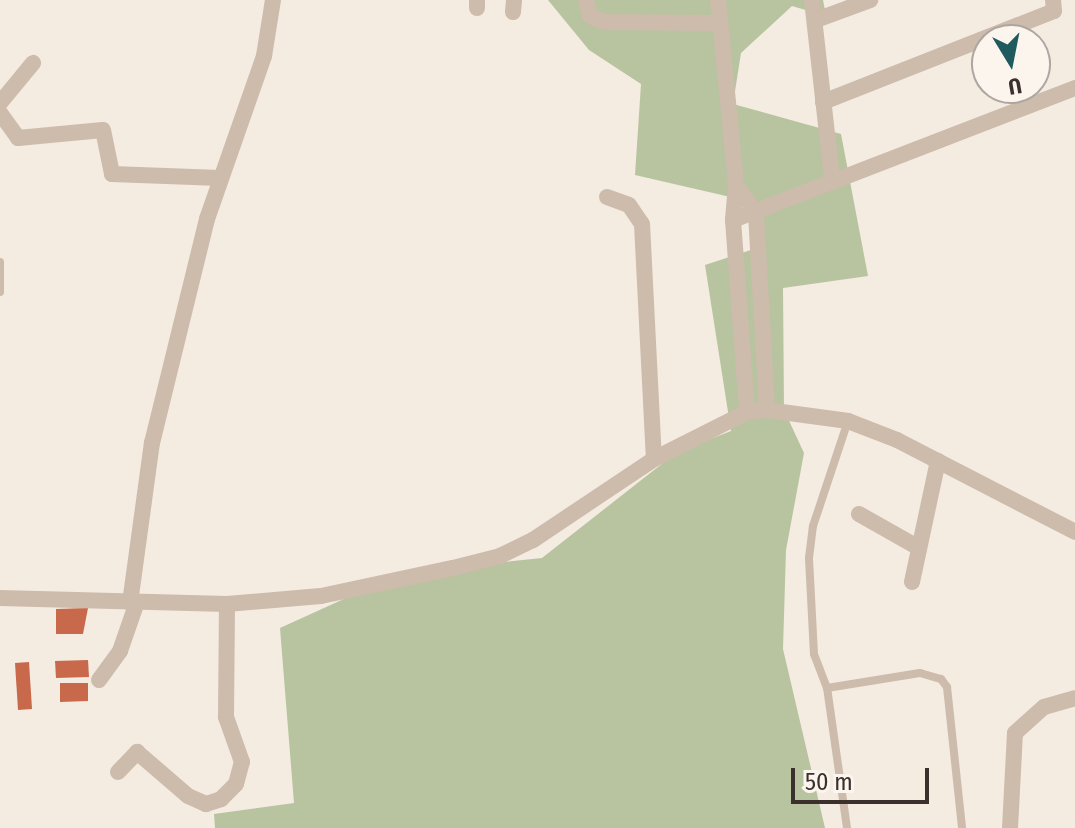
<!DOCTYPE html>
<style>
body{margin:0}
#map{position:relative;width:1075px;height:828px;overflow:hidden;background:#f4ebe1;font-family:"Fira Sans Condensed",sans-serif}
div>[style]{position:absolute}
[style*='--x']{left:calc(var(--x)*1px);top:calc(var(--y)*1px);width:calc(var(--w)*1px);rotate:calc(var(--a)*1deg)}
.green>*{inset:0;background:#b8c4a0}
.building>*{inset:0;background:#c8694b}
.service>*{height:8px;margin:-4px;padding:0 4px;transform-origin:4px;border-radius:4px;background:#cdbbac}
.minor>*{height:16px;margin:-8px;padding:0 8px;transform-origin:8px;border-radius:8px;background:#cdbbac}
span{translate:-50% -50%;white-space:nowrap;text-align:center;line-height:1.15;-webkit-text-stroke:6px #fbf5ee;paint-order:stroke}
.north{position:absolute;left:971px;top:24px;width:80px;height:80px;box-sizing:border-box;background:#fbf5ee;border:2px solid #aea6a0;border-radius:50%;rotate:170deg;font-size:22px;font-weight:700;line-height:32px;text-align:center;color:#3b302b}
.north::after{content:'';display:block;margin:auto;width:28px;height:36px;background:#1f5a5e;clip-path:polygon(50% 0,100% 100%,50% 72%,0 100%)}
.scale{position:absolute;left:791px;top:768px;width:138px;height:36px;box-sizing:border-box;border:4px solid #3b302b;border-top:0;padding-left:10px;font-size:24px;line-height:28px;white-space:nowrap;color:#3b302b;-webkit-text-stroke:6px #fbf5ee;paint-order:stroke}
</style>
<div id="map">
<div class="green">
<i style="clip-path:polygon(548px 0,823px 0,826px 16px,792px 6px,741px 53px,733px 104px,841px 134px,868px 276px,783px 288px,784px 410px,804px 453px,786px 550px,783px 649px,825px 828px,215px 828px,214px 814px,294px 803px,280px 628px,401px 573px,542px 558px,677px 452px,731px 431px,705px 265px,760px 247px,765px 205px,635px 175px,641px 84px,589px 50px)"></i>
</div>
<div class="building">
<i style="clip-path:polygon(88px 608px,83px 634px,56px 634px,56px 609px)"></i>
<i style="clip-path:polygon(88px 660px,89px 677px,56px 678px,55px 661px)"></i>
<i style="clip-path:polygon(29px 662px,32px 709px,18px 710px,15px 663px)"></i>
<i style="clip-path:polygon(60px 683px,88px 683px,88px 701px,60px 702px)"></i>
</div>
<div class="service">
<i style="--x:0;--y:262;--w:30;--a:90"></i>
<i style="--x:827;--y:688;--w:94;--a:-9.2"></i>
<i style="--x:920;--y:673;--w:22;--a:16"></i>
<i style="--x:941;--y:679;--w:10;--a:53"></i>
<i style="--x:947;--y:687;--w:142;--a:83.9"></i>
<i style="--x:847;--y:828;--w:141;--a:-98.1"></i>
<i style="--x:827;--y:688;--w:36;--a:-111"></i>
<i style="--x:814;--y:654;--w:96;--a:-93"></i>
<i style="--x:809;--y:558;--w:32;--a:-83"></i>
<i style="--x:813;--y:526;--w:111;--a:-71.6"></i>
</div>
<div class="minor">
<i style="--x:586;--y:0;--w:16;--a:76"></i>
<i style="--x:590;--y:16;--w:15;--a:23"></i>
<i style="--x:604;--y:22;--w:116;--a:0.5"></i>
<i style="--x:718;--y:0;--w:186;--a:84.4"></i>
<i style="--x:736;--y:185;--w:35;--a:95"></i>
<i style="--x:733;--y:220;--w:193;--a:85.8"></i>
<i style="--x:812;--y:0;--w:179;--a:83.6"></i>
<i style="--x:477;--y:8;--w:8;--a:-90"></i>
<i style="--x:513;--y:12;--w:12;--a:-85"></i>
<i style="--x:816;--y:20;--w:58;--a:-20.3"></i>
<i style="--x:823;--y:102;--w:248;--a:-21.5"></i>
<i style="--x:1054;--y:11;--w:11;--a:-95"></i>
<i style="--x:0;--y:103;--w:52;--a:-50.5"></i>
<i style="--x:0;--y:113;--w:31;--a:54"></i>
<i style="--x:18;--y:138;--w:85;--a:-5.4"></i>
<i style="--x:103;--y:130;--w:45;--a:78.4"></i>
<i style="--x:112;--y:174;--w:108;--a:2.1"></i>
<i style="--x:736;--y:185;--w:34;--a:54"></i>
<i style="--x:756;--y:213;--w:197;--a:86.8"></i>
<i style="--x:607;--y:197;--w:23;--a:20"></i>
<i style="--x:629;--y:205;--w:23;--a:56"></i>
<i style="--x:642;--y:224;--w:235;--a:87.1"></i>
<i style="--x:733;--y:220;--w:367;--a:-21.1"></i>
<i style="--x:859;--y:514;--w:69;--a:29.5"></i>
<i style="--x:912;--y:582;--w:124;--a:-77.9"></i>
<i style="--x:0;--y:598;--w:227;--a:1.5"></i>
<i style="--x:227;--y:604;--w:94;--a:-4.9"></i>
<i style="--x:321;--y:596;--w:135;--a:-12"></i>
<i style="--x:453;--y:568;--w:49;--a:-14.3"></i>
<i style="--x:500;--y:556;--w:37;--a:-26"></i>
<i style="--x:533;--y:540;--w:146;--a:-33.8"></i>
<i style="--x:654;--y:459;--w:104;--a:-26.8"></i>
<i style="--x:747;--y:412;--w:20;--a:-6"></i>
<i style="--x:767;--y:410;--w:82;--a:7.7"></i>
<i style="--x:848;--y:421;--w:53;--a:21.2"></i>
<i style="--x:897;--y:440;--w:200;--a:27.3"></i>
<i style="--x:130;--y:603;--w:162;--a:-82.2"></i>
<i style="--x:152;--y:443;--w:231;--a:-76.2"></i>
<i style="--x:207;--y:219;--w:173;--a:-70.7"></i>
<i style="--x:264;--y:56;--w:57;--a:-80.9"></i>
<i style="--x:99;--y:680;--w:36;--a:-54"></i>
<i style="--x:120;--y:651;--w:52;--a:-70.9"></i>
<i style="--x:118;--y:772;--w:28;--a:-46"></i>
<i style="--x:137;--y:752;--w:67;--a:40.8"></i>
<i style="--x:188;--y:796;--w:20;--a:24"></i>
<i style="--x:206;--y:804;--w:16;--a:-18"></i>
<i style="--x:221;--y:799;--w:21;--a:-45"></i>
<i style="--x:236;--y:784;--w:23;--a:-75"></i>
<i style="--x:242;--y:762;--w:48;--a:-109.6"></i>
<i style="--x:226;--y:717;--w:113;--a:-89.5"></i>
<i style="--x:1010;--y:828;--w:95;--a:-87"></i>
<i style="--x:1015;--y:733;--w:39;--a:-42"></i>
<i style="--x:1044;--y:707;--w:32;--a:-16"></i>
</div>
<div class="north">U</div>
<div class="scale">50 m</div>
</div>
